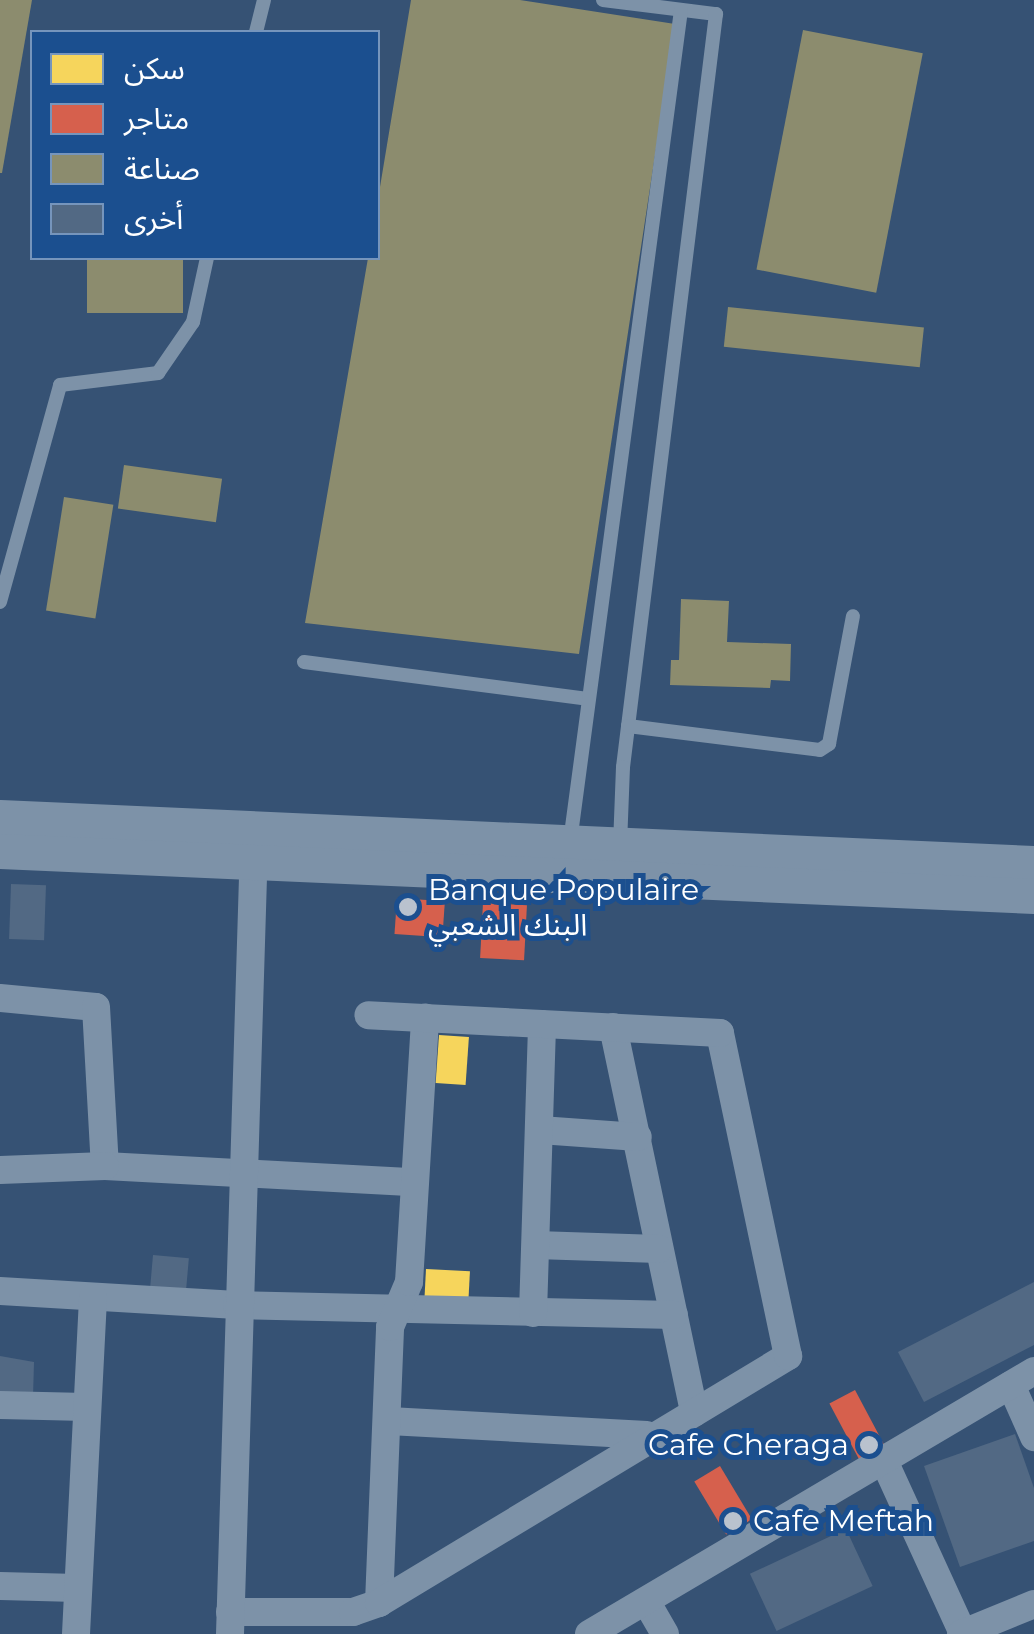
<!DOCTYPE html>
<html>
<head>
<meta charset="utf-8">
<style>
	body { margin:0 }
	#map { position:relative; width:1034px; height:1634px; overflow:hidden; background:#365274; font-family:Montserrat,"Noto Sans Arabic",sans-serif }
	div>[style] { position:absolute }
	.homes>* { inset:0; background:#f6d55c; transform-origin:0 0 }
	.shops>* { inset:0; background:#d6604d; transform-origin:0 0 }
	.industry>* { inset:0; background:#8c8c6e; transform-origin:0 0 }
	.building>* { inset:0; background:#526984; transform-origin:0 0 }
	.service>* { height:14px; margin:-7px; padding:0 7px; transform-origin:7px; border-radius:7px; background:#7d92a8 }
	.minor>* { height:28px; margin:-14px; padding:0 14px; transform-origin:14px; border-radius:14px; background:#7d92a8 }
	.tertiary>* { height:35px; margin:-17.5px; padding:0 17.5px; transform-origin:17.5px; border-radius:17.5px; background:#7d92a8 }
	.dots>* { width:28px; height:28px; translate:-50% -50%; box-sizing:border-box; border:5px solid #1b4f8f; border-radius:50% }
	span { translate:-50% -50%; white-space:nowrap; text-align:center; line-height:1.15; -webkit-text-stroke:10px #1b4f8f; paint-order:stroke }
	.poi-label { font-size:30px; color:#fff }
	.left { translate:0 -50%; text-align:left }
	.right { translate:-100% -50%; text-align:right }
	.legend { position:absolute; left:30px; top:30px; width:350px; height:230px; box-sizing:border-box; background:#1b4f8f; border:2px solid #7695bc; margin:0; padding:12px 18px; list-style:none; font-size:30px; color:#fff }
	.legend li { display:flex; align-items:center; gap:20px; height:50px }
	.legend b { width:50px; border:2px solid #7695bc }
</style>
</head>
<body>
<div id="map">
	<div class="homes">
		<i style="left:439px;top:1035px;width:30px;height:48px;rotate:4deg"></i>
		<i style="left:426px;top:1269px;width:44px;height:29px;rotate:3deg"></i>
	</div>
	<div class="shops">
		<i style="left:397px;top:898px;width:48px;height:36px;rotate:4deg"></i>
		<i style="left:483px;top:903px;width:44px;height:55px;rotate:3deg"></i>
		<i style="left:855px;top:1390px;width:64px;height:29px;rotate:62deg"></i>
		<i style="left:720px;top:1466px;width:62px;height:30px;rotate:59deg"></i>
	</div>
	<div class="industry">
		<i style="clip-path:polygon(0 0,32px 0,2px 173px,0 173px)"></i>
		<i style="clip-path:polygon(411px 0,520px 0,675px 24px,579px 654px,305px 623px,368px 258px,378px 258px,378px 199px)"></i>
		<i style="left:803px;top:30px;width:122px;height:244px;rotate:11deg"></i>
		<i style="left:87px;top:258px;width:96px;height:55px"></i>
		<i style="left:728px;top:307px;width:197px;height:40px;rotate:6deg"></i>
		<i style="left:124px;top:465px;width:99px;height:44px;rotate:8deg"></i>
		<i style="left:64px;top:497px;width:50px;height:115px;rotate:9deg"></i>
		<i style="clip-path:polygon(681px 599px,729px 601px,727px 642px,791px 644px,790px 681px,771px 680px,770px 688px,670px 685px,671px 660px,679px 660px)"></i>
	</div>
	<div class="building">
		<i style="left:11px;top:884px;width:35px;height:55px;rotate:2deg"></i>
		<i style="left:153px;top:1255px;width:36px;height:32px;rotate:5deg"></i>
		<i style="clip-path:polygon(1034px 1282px,1034px 1345px,924px 1402px,898px 1352px)"></i>
		<i style="clip-path:polygon(0 1356px,34px 1362px,33px 1397px,0 1395px)"></i>
		<i style="clip-path:polygon(1015px 1434px,1034px 1488px,1034px 1541px,960px 1567px,924px 1466px)"></i>
		<i style="left:846px;top:1529px;width:63px;height:106px;rotate:65deg"></i>
	</div>
	<div class="service">
		<i style="left:603px;top:0;width:114px;rotate:7.1deg"></i>
		<i style="left:716px;top:14px;width:759px;rotate:97.04deg"></i>
		<i style="left:623px;top:767px;width:77px;rotate:92.2deg"></i>
		<i style="left:256px;top:32px;width:33px;rotate:-76deg"></i>
		<i style="left:0;top:602px;width:225px;rotate:-74.5deg"></i>
		<i style="left:60px;top:385px;width:99px;rotate:-7deg"></i>
		<i style="left:158px;top:373px;width:62px;rotate:-55.5deg"></i>
		<i style="left:193px;top:322px;width:66px;rotate:-77.7deg"></i>
		<i style="left:304px;top:662px;width:286px;rotate:7.4deg"></i>
		<i style="left:628px;top:726px;width:193px;rotate:7.1deg"></i>
		<i style="left:820px;top:750px;width:11px;rotate:-34deg"></i>
		<i style="left:829px;top:744px;width:130px;rotate:-79.4deg"></i>
		<i style="left:570px;top:842px;width:839px;rotate:-82.4deg"></i>
	</div>
	<div class="minor">
		<i style="left:0;top:998px;width:96px;rotate:5.4deg"></i>
		<i style="left:96px;top:1007px;width:159px;rotate:86.8deg"></i>
		<i style="left:105px;top:1166px;width:309px;rotate:3deg"></i>
		<i style="left:613px;top:1027px;width:394px;rotate:78.1deg"></i>
		<i style="left:540px;top:1130px;width:98px;rotate:4.1deg"></i>
		<i style="left:0;top:1170px;width:105px;rotate:-2.2deg"></i>
		<i style="left:536px;top:1245px;width:123px;rotate:1.9deg"></i>
		<i style="left:0;top:1291px;width:237px;rotate:3.4deg"></i>
		<i style="left:237px;top:1305px;width:437px;rotate:1.3deg"></i>
		<i style="left:533px;top:1313px;width:289px;rotate:-88.2deg"></i>
		<i style="left:1011px;top:1385px;width:57px;rotate:66.1deg"></i>
		<i style="left:0;top:1405px;width:86px;rotate:1.3deg"></i>
		<i style="left:389px;top:1421px;width:258px;rotate:3.1deg"></i>
		<i style="left:885px;top:1463px;width:187px;rotate:65.4deg"></i>
		<i style="left:0;top:1586px;width:77px;rotate:1.5deg"></i>
		<i style="left:646px;top:1601px;width:38px;rotate:60deg"></i>
		<i style="left:379px;top:1603px;width:276px;rotate:-87.7deg"></i>
		<i style="left:390px;top:1327px;width:49px;rotate:-67.1deg"></i>
		<i style="left:409px;top:1282px;width:265px;rotate:-86.5deg"></i>
		<i style="left:230px;top:1612px;width:123px"></i>
		<i style="left:353px;top:1612px;width:28px;rotate:-19deg"></i>
		<i style="left:379px;top:1603px;width:478px;rotate:-31.1deg"></i>
		<i style="left:788px;top:1356px;width:330px;rotate:-101.9deg"></i>
		<i style="left:720px;top:1033px;width:352px;rotate:-177.1deg"></i>
		<i style="left:76px;top:1634px;width:337px;rotate:-87.1deg"></i>
		<i style="left:230px;top:1634px;width:788px;rotate:-88.26deg"></i>
		<i style="left:589px;top:1634px;width:517px;rotate:-30.58deg"></i>
		<i style="left:961px;top:1634px;width:79px;rotate:-22.3deg"></i>
	</div>
	<div class="tertiary">
		<i style="left:0;top:817px;width:1035px;rotate:2.55deg"></i>
		<i style="left:0;top:851px;width:1035px;rotate:2.49deg"></i>
	</div>
	<div class="dots">
		<i style="left:408px;top:907px;background:#b9c2ce"></i>
		<i style="left:869px;top:1445px;background:#b9c2ce"></i>
		<i style="left:733px;top:1521px;background:#b9c2ce"></i>
	</div>
	<div class="poi-label">
		<span class="left" style="left:428px;top:907px">Banque Populaire<br>البنك الشعبي</span>
		<span class="right" style="left:849px;top:1445px">Cafe Cheraga</span>
		<span class="left" style="left:753px;top:1521px">Cafe Meftah</span>
	</div>
	<ul class="legend">
	<li><b style="height:28px;background:#f6d55c"></b>سكن</li>
	<li><b style="height:28px;background:#d6604d"></b>متاجر</li>
	<li><b style="height:28px;background:#8c8c6e"></b>صناعة</li>
	<li><b style="height:28px;background:#526984"></b>أخرى</li>
	</ul>
</div>
</body>
</html>
